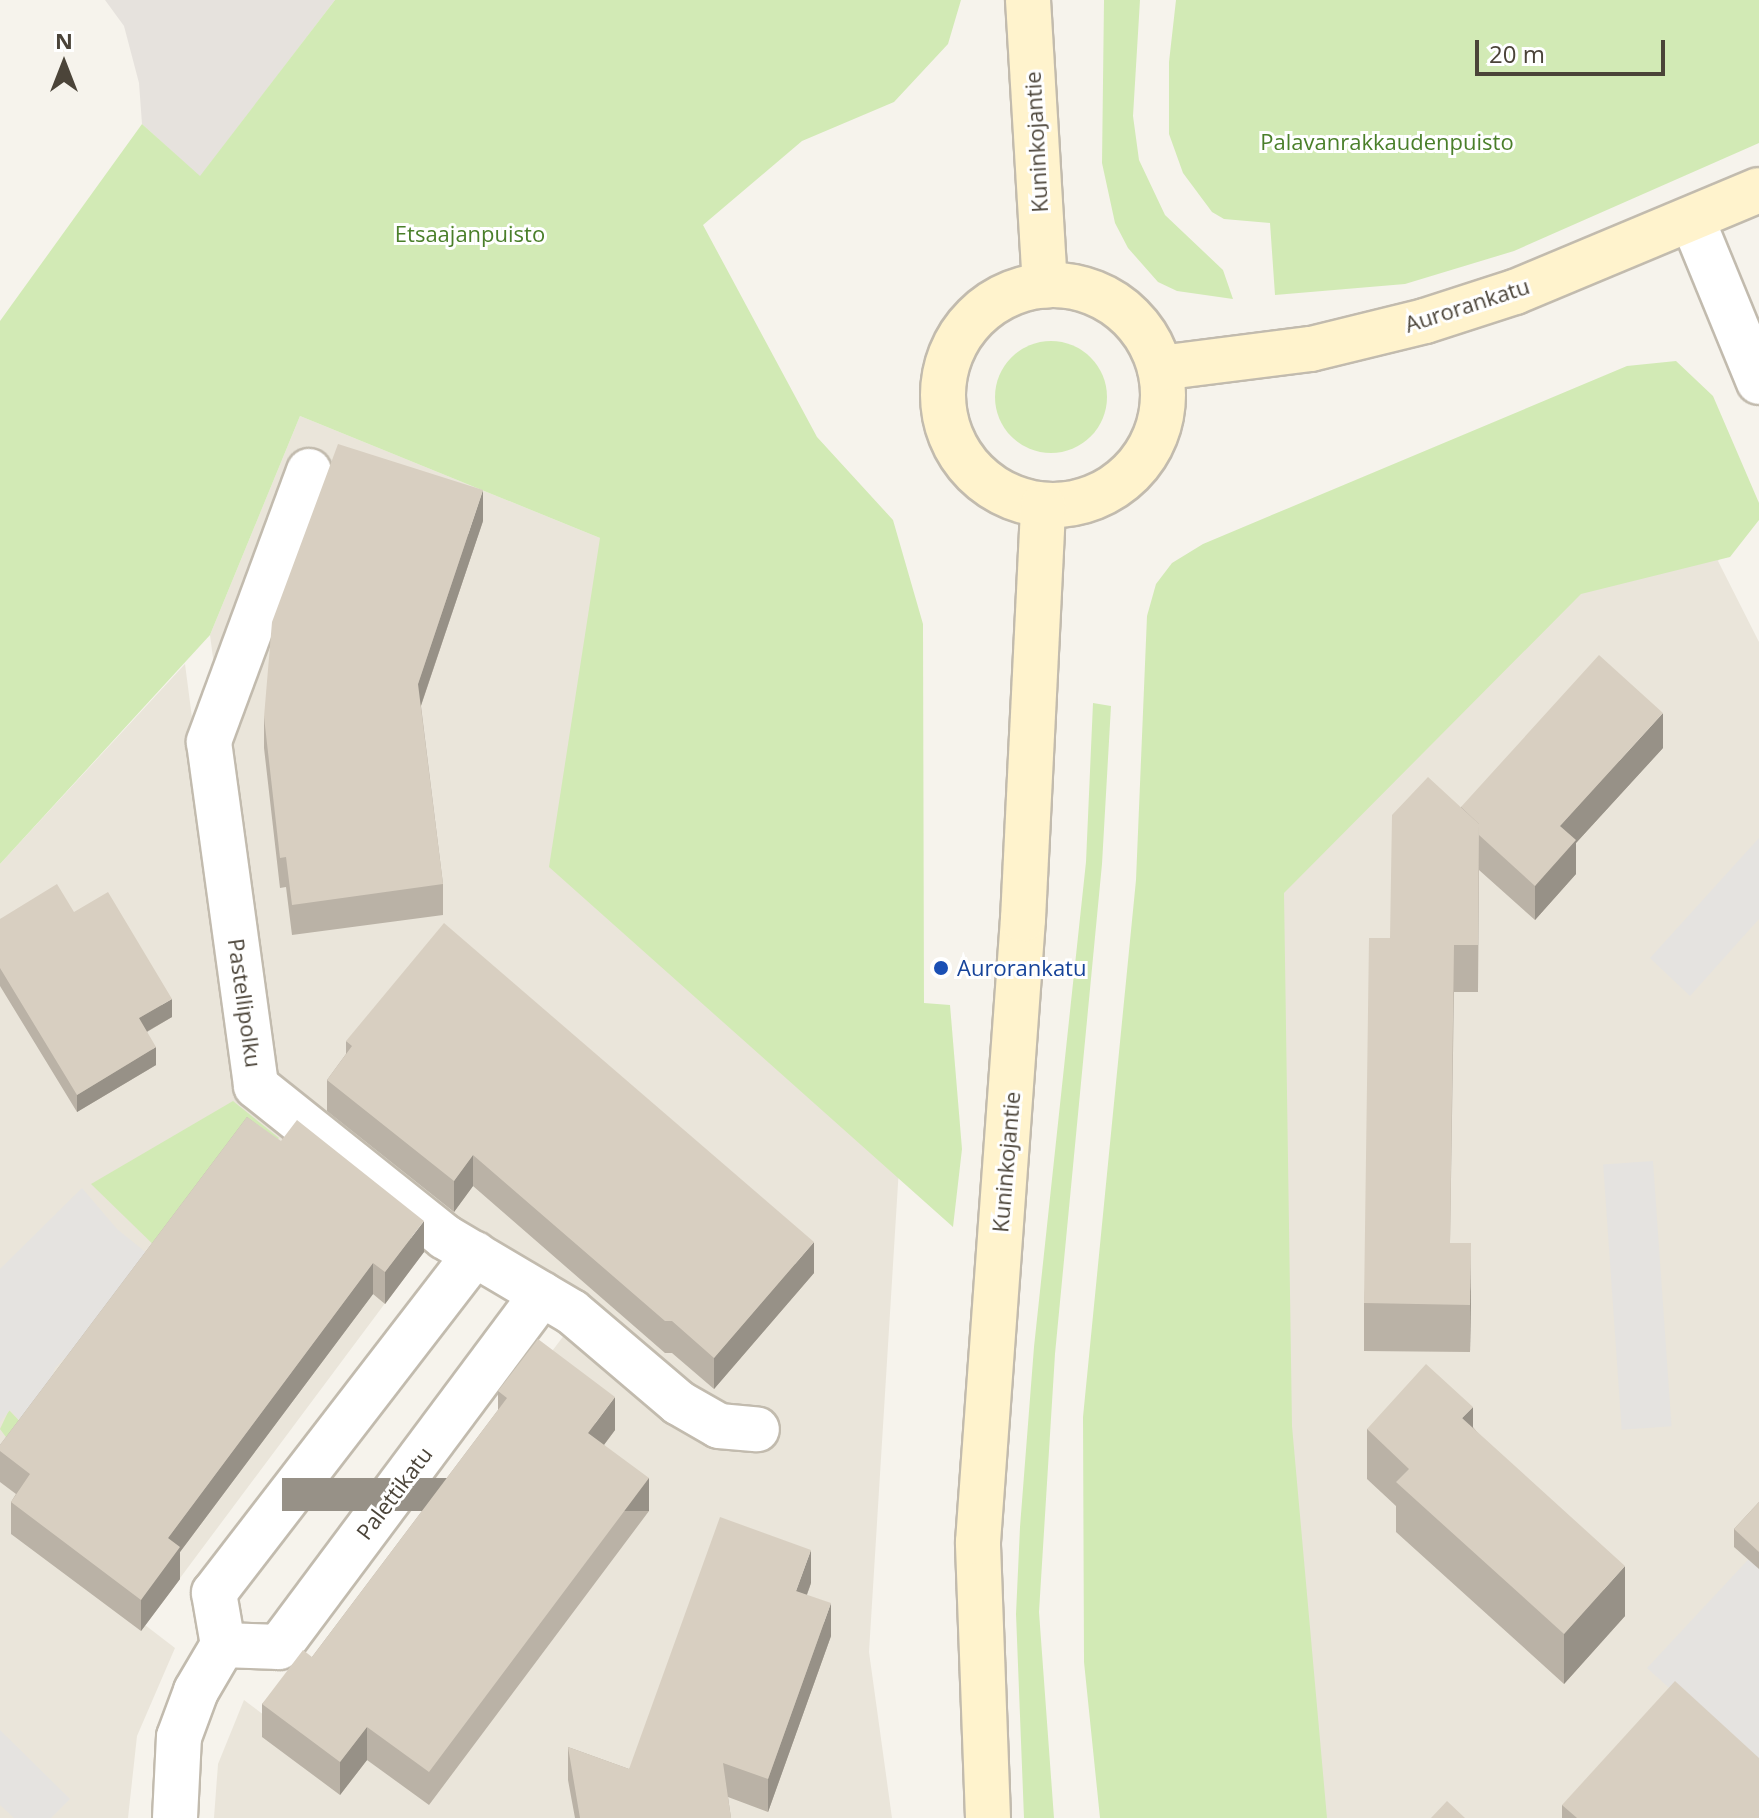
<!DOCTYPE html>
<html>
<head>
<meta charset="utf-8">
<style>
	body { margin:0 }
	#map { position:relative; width:1759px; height:1818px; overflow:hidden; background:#f6f3ec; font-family:"Open Sans",sans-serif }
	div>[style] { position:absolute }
	.residential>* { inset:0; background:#eae5da }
	.industrial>* { inset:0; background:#e6e2dd }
	.green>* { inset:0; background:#d2eab5 }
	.round { border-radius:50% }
	.parking>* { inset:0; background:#e5e3e0; transform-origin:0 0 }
	.roads { filter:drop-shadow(2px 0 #c2bbae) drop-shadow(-2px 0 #c2bbae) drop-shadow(0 2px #c2bbae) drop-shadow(0 -2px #c2bbae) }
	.street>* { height:44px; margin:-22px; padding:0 22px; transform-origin:22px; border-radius:22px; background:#fff }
	.secondary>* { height:44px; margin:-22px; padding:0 22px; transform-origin:22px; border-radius:22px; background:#fff3cd }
	.secondary>.ring { margin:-22px; padding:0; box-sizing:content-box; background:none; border:44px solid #fff3cd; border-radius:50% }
	.wall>* { inset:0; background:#bab2a6 }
	.shaded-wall>* { inset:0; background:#979187; transform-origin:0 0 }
	.building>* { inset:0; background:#d8cfc1 }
	.dots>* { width:22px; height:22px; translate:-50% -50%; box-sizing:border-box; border:4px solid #fff; border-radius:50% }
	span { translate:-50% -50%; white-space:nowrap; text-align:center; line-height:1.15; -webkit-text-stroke:6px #fff; paint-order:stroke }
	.street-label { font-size:22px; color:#4b4439 }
	.park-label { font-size:22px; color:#4a7f2a }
	.transit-label { font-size:22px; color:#164399 }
	.left { translate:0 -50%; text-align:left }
	.north { position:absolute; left:24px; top:24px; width:80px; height:80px; -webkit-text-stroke:6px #fff; paint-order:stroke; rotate:0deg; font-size:22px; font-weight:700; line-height:32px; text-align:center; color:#4b4439 }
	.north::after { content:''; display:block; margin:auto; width:28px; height:36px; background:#4b4439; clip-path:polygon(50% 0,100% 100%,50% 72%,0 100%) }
	.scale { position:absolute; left:1475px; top:40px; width:190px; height:36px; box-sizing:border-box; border:4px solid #4b4439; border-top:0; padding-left:10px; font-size:24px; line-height:28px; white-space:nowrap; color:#4b4439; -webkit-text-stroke:6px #fff; paint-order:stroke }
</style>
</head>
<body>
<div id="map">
	<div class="residential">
		<i style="clip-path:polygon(300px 416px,600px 538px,905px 1071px,869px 1652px,892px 1818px,214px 1818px,218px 1764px,244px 1700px,273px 1722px,568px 1330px,267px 1071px,210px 635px)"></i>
		<i style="clip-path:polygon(1751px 515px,1718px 561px,1759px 642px,1759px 1818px,1135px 1818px,1189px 723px)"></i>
		<i style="clip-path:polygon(185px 664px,240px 1086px,427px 1247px,145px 1625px,175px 1648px,137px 1736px,128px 1818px,0 1818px,0 864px)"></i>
	</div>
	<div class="industrial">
		<i style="clip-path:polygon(105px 0,335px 0,200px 177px,142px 124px,139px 83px,124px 26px)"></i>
	</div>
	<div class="green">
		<i style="clip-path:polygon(335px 0,961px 0,948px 44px,894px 102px,802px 141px,703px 225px,817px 437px,893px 520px,923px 624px,924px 1003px,950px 1005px,962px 1149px,953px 1227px,549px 867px,600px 538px,300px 416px,210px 635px,0 864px,0 321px,142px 124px,200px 176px)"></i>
		<i style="clip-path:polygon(1104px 0,1140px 0,1133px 116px,1139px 160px,1165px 215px,1223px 270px,1233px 299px,1177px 291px,1158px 282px,1128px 248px,1115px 223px,1102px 163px)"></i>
		<i style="clip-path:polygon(1176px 0,1759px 0,1759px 143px,1514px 251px,1405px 284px,1275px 295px,1270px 223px,1224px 219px,1212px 212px,1183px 173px,1169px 134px,1169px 62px)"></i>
		<i class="round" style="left:995px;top:341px;width:112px;height:112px"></i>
		<i style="clip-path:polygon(1676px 361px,1713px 396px,1759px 503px,1759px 520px,1730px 557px,1581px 594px,1284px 893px,1292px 1426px,1327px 1818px,1100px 1818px,1084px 1662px,1083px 1417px,1136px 880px,1147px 616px,1156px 584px,1172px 563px,1203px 544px,1627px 366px)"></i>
		<i style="clip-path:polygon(1093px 703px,1111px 706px,1102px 864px,1055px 1354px,1039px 1612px,1054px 1818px,1024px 1818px,1016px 1614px,1020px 1527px,1034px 1347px,1086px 862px)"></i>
		<i style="clip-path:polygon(233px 1101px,279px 1138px,165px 1256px,91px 1184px)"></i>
		<i style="clip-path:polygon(9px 1410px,32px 1434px,0 1453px,11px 1444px,0 1429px)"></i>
	</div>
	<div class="parking">
		<i style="clip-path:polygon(1759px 838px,1759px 919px,1690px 996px,1650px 958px)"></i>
		<i style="left:1653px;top:1161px;width:266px;height:50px;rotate:86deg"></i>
		<i style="clip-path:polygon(82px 1188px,117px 1229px,159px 1263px,55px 1368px,32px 1434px,10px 1410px,0 1422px,0 1269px)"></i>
		<i style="clip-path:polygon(1759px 1548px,1759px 1769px,1647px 1668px)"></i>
		<i style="clip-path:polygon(0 1730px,70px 1799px,51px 1818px,14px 1818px,0 1805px)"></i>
	</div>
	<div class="roads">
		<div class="street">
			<i style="left:1692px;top:219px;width:176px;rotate:67.7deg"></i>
			<i style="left:309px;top:471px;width:289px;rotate:110.3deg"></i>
			<i style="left:209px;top:742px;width:347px;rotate:82.2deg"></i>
			<i style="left:256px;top:1086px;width:242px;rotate:38.6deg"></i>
			<i style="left:445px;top:1237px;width:147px;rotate:30.6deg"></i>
			<i style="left:572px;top:1312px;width:140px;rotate:40.4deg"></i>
			<i style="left:679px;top:1403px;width:46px;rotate:29.9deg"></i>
			<i style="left:719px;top:1426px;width:38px;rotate:5deg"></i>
			<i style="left:223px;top:1645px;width:56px;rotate:2deg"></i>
			<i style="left:279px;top:1647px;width:440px;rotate:-53.3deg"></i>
			<i style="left:175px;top:1818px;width:81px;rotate:-87.2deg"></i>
			<i style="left:179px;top:1737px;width:49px;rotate:-69.7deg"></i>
			<i style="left:196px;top:1691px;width:53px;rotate:-59.6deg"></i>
			<i style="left:223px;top:1645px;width:53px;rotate:-99.8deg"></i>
			<i style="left:214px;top:1593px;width:428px;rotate:-52.4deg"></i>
		</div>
		<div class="secondary">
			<i style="left:1028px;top:0;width:286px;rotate:86.6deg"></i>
			<i class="ring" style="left:943px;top:285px;width:176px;height:176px"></i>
			<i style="left:1160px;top:368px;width:152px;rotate:-7.2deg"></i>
			<i style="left:1311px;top:349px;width:117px;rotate:-13.8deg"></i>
			<i style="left:1425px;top:321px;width:95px;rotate:-17.9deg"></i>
			<i style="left:1515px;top:292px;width:264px;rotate:-22.7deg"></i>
			<i style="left:988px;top:1818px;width:276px;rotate:-92.1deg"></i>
			<i style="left:978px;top:1542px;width:625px;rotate:-85.87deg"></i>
			<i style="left:1023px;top:919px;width:414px;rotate:-87.2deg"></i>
		</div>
	</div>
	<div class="wall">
		<i style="clip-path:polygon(483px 521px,421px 706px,443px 884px,443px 915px,292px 935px,286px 887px,280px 888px,264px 748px,264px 717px)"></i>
		<i style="clip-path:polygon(1663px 748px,1576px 843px,1576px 874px,1535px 920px,1479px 870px,1478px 992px,1454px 992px,1450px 1243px,1471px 1291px,1470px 1352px,1364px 1351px,1364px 1303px,1390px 938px,1461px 807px)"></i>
		<i style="clip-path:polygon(74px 912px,172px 1017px,147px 1032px,156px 1065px,77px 1112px,0 986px,0 919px)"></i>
		<i style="clip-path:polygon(346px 1041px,814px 1273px,714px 1389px,672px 1353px,665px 1353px,473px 1186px,454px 1212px,327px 1111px,327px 1080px,346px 1054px)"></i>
		<i style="clip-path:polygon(247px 1117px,424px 1252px,385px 1304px,373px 1294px,180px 1552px,180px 1579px,141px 1631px,11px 1534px,11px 1502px,16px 1494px,0 1482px,0 1445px)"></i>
		<i style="clip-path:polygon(498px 1391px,615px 1430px,604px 1445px,649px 1511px,429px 1805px,367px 1760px,340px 1795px,262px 1737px,262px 1704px,312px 1657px,498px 1410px)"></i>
		<i style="clip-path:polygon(1473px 1427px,1625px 1616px,1564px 1684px,1396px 1532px,1396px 1506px,1367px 1479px,1367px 1429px)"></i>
		<i style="clip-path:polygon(1759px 1502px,1759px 1569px,1734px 1547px,1734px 1529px)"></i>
		<i style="clip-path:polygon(811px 1583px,807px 1595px,831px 1636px,768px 1812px,728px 1797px,731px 1818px,575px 1818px,568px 1780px,568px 1747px,629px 1769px)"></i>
		<i style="clip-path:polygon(1562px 1805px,1759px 1818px,1562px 1818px)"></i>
	</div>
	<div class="shaded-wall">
		<i style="clip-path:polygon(483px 490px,483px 521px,418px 714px,418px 684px)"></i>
		<i style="clip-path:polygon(1663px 713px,1663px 748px,1576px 843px,1576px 874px,1535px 920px,1535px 886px,1560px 826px)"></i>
		<i style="clip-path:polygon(172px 999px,172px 1017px,139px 1036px,139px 1018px)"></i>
		<i style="clip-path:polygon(156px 1047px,156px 1065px,77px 1112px,77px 1095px)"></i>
		<i style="clip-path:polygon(473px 1155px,473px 1186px,454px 1212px,454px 1181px)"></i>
		<i style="clip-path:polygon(424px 1221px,424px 1252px,385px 1304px,385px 1272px)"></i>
		<i style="clip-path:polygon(814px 1242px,814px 1273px,714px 1389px,714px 1358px)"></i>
		<i style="clip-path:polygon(1471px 1243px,1471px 1291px,1470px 1352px,1470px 1305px)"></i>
		<i style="clip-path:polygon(373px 1263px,373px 1294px,180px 1552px,180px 1579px,141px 1631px,141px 1600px,168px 1538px)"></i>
		<i style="clip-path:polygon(615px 1397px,615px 1430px,588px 1466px,588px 1433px)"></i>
		<i style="clip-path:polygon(1473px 1407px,1473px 1457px,1462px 1418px)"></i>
		<i style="left:649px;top:1478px;width:33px;height:367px;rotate:90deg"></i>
		<i style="clip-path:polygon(811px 1550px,811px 1583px,796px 1624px,796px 1591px)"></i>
		<i style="clip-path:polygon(1625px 1566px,1625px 1616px,1564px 1684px,1564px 1634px)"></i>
		<i style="clip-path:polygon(831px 1603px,831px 1636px,768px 1812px,768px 1779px)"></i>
		<i style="clip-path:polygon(367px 1727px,367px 1760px,340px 1795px,340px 1762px)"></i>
	</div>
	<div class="building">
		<i style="clip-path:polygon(338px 444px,483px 490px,418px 684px,443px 884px,292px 905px,286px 857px,280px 858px,264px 717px,272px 622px)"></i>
		<i style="clip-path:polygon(1599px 655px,1663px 713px,1560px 826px,1576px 840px,1535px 886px,1479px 835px,1479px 824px,1461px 807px)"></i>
		<i style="clip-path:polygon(1428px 777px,1479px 824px,1478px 945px,1454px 945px,1450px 1243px,1471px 1243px,1470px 1305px,1364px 1303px,1369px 938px,1390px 938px,1392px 815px)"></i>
		<i style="clip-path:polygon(57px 884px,74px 912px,108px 892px,172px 999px,139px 1018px,156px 1047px,77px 1095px,0 968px,0 919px)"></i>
		<i style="clip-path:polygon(444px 923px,814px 1242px,714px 1358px,672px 1321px,665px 1321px,473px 1155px,454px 1181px,327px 1080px,352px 1046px,346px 1041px)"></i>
		<i style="clip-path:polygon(247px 1117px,281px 1141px,297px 1120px,424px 1221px,385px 1272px,373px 1263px,168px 1538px,180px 1547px,141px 1600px,11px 1502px,30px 1474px,0 1451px,0 1445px)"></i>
		<i style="clip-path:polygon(538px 1339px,615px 1397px,588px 1433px,649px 1478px,429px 1772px,367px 1727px,340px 1762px,262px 1704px,303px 1650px,312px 1657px,507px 1398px,498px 1391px)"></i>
		<i style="clip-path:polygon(1426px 1364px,1473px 1407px,1462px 1418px,1625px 1566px,1564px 1634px,1396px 1482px,1409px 1469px,1367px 1429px)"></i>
		<i style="clip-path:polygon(1759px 1502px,1759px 1552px,1734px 1529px)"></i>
		<i style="clip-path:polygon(720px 1517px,811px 1550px,796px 1591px,831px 1603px,768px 1779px,723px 1763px,731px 1818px,580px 1818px,568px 1747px,629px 1769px)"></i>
		<i style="clip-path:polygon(1675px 1681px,1759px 1758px,1759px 1818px,1577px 1818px,1562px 1805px)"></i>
		<i style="clip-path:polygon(1447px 1801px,1465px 1818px,1431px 1818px)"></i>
	</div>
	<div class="dots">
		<i style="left:941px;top:968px;background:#1a4fb4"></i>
	</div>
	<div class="street-label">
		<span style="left:1036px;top:142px;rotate:-93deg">Kuninkojantie</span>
		<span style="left:1467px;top:305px;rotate:-18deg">Aurorankatu</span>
		<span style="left:245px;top:1003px;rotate:82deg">Pastellipolku</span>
		<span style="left:1006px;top:1162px;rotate:-85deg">Kuninkojantie</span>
		<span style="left:394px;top:1493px;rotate:-53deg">Palettikatu</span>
	</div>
	<div class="park-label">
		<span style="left:1387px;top:142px">Palavanrakkaudenpuisto</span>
		<span style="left:470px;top:234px">Etsaajanpuisto</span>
	</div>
	<div class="transit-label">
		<span class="left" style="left:957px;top:968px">Aurorankatu</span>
	</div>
	<div class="north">N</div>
	<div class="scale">20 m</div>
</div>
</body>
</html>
